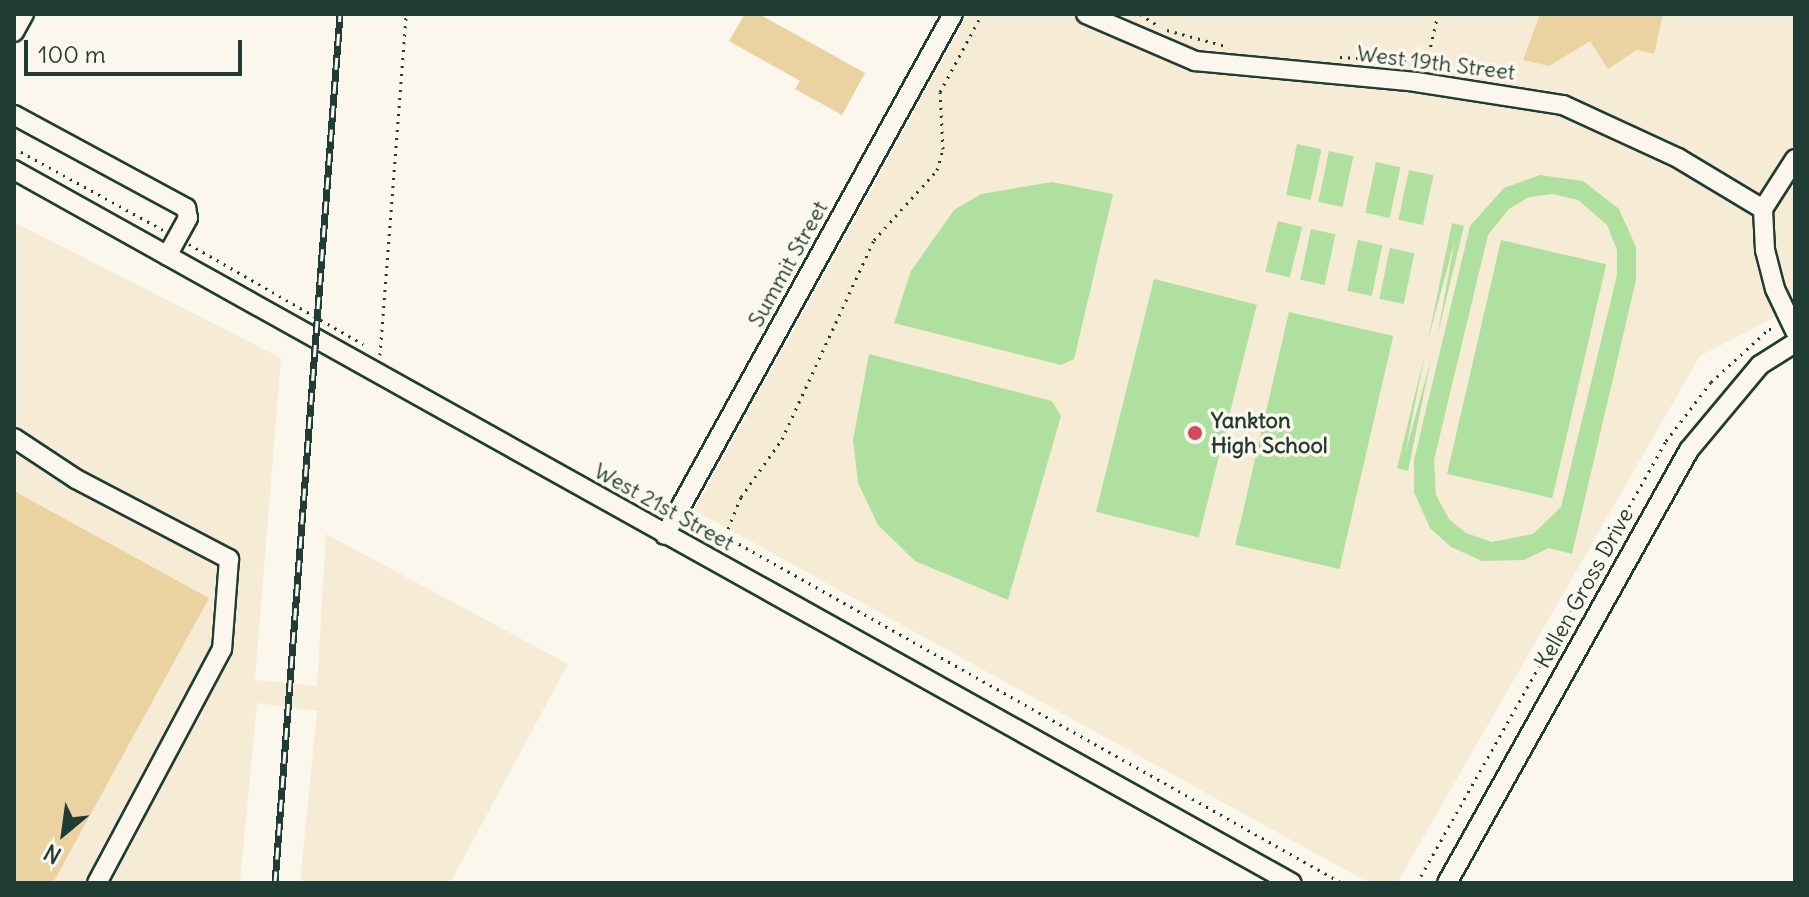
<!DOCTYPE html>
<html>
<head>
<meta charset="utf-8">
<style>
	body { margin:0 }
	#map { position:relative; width:1809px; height:897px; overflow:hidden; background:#fbf7ec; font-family:Delius,sans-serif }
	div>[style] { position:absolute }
	.built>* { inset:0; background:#f6ecd6 }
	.green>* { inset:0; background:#b0e0a0; transform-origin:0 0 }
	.building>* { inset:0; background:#ebd2a1 }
	.path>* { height:3px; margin-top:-1.5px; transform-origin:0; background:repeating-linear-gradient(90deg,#1f3d34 0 2px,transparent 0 8px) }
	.roads { filter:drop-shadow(2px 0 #1f3d34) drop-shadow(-2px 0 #1f3d34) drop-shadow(0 2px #1f3d34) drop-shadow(0 -2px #1f3d34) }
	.minor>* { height:18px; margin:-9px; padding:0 9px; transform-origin:9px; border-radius:9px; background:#fbf7ec }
	.rail>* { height:7px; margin-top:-3.5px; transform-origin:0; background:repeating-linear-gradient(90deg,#fbf7ec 0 12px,#1f3d34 0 24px); box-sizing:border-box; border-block:2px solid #1f3d34 }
	.dots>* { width:22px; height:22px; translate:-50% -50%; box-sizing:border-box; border:4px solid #fbf7ec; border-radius:50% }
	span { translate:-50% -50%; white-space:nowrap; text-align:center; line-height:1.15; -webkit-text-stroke:7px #fbf7ec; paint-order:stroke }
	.street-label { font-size:22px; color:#1f3d34 }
	.poi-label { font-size:22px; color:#1f3d34; font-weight:700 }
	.left { translate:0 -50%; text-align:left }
	.frame { position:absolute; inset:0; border:16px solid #1f3d34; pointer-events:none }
	.north { position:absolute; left:24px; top:793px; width:80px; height:80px; -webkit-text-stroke:6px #fbf7ec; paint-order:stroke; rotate:209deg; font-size:22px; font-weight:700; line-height:32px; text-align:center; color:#1f3d34 }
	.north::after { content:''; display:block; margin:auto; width:28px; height:36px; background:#1f3d34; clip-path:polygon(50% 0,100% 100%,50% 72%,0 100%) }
	.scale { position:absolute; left:24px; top:40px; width:218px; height:36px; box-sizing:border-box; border:4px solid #1f3d34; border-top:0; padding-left:10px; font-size:24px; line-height:28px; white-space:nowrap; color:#1f3d34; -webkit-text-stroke:6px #fbf7ec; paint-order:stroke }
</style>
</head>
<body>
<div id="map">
	<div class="built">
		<i style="clip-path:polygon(968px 14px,1795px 14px,1795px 307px,1700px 356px,1397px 883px,1369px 883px,694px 510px)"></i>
		<i style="clip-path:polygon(14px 222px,281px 358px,255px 680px,317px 686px,326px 534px,568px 664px,450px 883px,300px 883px,317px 711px,257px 703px,240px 883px,14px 883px)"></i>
	</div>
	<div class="green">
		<i style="left:1297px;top:144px;width:25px;height:52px;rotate:12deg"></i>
		<i style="left:1329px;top:151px;width:25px;height:52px;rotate:12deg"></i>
		<i style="left:1376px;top:162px;width:25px;height:52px;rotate:12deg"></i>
		<i style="left:1409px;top:170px;width:25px;height:51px;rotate:12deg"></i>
		<i style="clip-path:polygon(evenodd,1540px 175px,1583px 181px,1619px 209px,1636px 247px,1636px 280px,1572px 554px,1549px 548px,1524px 560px,1482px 561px,1451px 547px,1430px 528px,1414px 492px,1414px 460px,1470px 226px,1504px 188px,1540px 175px,1553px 194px,1578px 200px,1607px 225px,1617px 250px,1617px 275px,1561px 507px,1533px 534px,1492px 542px,1466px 533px,1449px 519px,1436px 495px,1434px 460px,1488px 235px,1509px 209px,1529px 197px,1553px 194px)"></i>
		<i style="clip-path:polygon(1052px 182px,1113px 194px,1074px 359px,1061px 365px,894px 323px,911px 271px,954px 210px,981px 194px)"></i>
		<i style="left:1278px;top:221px;width:25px;height:52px;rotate:14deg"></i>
		<i style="clip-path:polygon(1452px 223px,1464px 226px,1437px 337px,1455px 240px,1428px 340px)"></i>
		<i style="left:1311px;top:229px;width:25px;height:52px;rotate:12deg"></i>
		<i style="left:1358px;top:240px;width:25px;height:52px;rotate:12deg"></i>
		<i style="left:1501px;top:240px;width:108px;height:240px;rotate:13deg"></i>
		<i style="left:1390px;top:248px;width:25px;height:52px;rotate:12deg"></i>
		<i style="left:1154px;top:279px;width:106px;height:240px;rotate:14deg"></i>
		<i style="left:1289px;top:312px;width:107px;height:239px;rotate:13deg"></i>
		<i style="clip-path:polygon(1425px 353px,1405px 454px,1431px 359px,1408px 471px,1397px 468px)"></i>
		<i style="clip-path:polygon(869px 354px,1052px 401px,1061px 416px,1008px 600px,915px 561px,878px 525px,858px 483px,853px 440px)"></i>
	</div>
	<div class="building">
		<i style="clip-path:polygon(745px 14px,759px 14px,865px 73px,842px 115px,795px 89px,800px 81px,729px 41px)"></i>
		<i style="clip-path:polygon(1540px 14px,1663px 14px,1654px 54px,1637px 50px,1608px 69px,1590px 41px,1549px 66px,1523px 60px)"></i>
		<i style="clip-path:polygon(14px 491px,209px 598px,53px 883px,14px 883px)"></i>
	</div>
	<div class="path">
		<i style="left:1140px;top:14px;width:24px;rotate:33deg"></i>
		<i style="left:1167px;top:30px;width:64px;rotate:15.3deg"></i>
		<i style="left:1340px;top:57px;width:87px;rotate:3.3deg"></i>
		<i style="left:1427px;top:62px;width:49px;rotate:-77.1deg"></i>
		<i style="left:14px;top:148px;width:172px;rotate:28.8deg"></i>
		<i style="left:189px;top:244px;width:201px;rotate:29.9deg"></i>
		<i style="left:380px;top:355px;width:342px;rotate:-85.6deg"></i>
		<i style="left:687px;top:525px;width:40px;rotate:16deg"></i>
		<i style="left:725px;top:536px;width:708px;rotate:29.35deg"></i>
		<i style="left:725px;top:536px;width:42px;rotate:-67.7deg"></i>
		<i style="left:741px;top:497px;width:71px;rotate:-54.7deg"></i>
		<i style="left:782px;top:439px;width:219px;rotate:-65.2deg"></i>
		<i style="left:874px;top:240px;width:94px;rotate:-48deg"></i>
		<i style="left:937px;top:170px;width:22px;rotate:-74deg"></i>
		<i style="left:943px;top:149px;width:57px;rotate:-93deg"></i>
		<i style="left:940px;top:92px;width:89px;rotate:-61.7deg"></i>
		<i style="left:1417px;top:883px;width:507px;rotate:-60.61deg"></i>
		<i style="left:1666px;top:441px;width:74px;rotate:-52.7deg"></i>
		<i style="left:1711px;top:382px;width:79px;rotate:-42.4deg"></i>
		<i style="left:1769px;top:329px;width:6px"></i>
	</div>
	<div class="roads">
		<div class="minor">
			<i style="left:1086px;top:14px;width:119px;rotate:23.3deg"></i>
			<i style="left:1195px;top:61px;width:222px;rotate:5.4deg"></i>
			<i style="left:1416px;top:82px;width:149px;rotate:8.9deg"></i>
			<i style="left:1563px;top:105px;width:127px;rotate:24.7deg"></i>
			<i style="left:1678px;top:158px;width:99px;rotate:31deg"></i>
			<i style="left:14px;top:32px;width:21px;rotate:-61deg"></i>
			<i style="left:14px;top:115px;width:196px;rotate:28.4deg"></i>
			<i style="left:186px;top:208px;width:10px;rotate:79deg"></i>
			<i style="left:188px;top:218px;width:43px;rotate:118.9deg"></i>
			<i style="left:1795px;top:159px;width:59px;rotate:122.6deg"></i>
			<i style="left:1763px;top:209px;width:41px;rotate:87.2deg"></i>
			<i style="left:1765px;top:250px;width:40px;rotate:75.6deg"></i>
			<i style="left:1775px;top:289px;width:47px;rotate:64.5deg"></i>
			<i style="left:14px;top:170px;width:1463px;rotate:29.16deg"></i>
			<i style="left:14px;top:438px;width:74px;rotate:33.5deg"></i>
			<i style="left:76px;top:479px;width:173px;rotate:27.6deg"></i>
			<i style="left:229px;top:559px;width:90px;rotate:94.4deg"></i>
			<i style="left:222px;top:649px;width:265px;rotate:118.1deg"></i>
			<i style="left:665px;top:535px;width:595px;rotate:-61.07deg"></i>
			<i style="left:1447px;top:883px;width:496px;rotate:-60.8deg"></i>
			<i style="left:1689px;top:450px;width:111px;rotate:-50.1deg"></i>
			<i style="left:1760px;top:365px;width:41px;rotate:-32.2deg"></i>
		</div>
	</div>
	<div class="rail">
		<i style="left:275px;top:883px;width:871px;rotate:-85.72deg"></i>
	</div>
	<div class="dots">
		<i style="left:1195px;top:433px;background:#d1495b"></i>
	</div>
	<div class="street-label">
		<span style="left:1436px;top:63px;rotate:7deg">West 19th Street</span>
		<span style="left:788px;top:264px;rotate:-61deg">Summit Street</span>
		<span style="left:664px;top:507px;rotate:29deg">West 21st Street</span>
		<span style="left:1584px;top:588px;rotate:-61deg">Kellen Gross Drive</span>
	</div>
	<div class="poi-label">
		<span class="left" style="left:1211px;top:433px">Yankton<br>High School</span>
	</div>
	<div class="frame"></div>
	<div class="north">N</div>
	<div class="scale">100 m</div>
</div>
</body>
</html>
